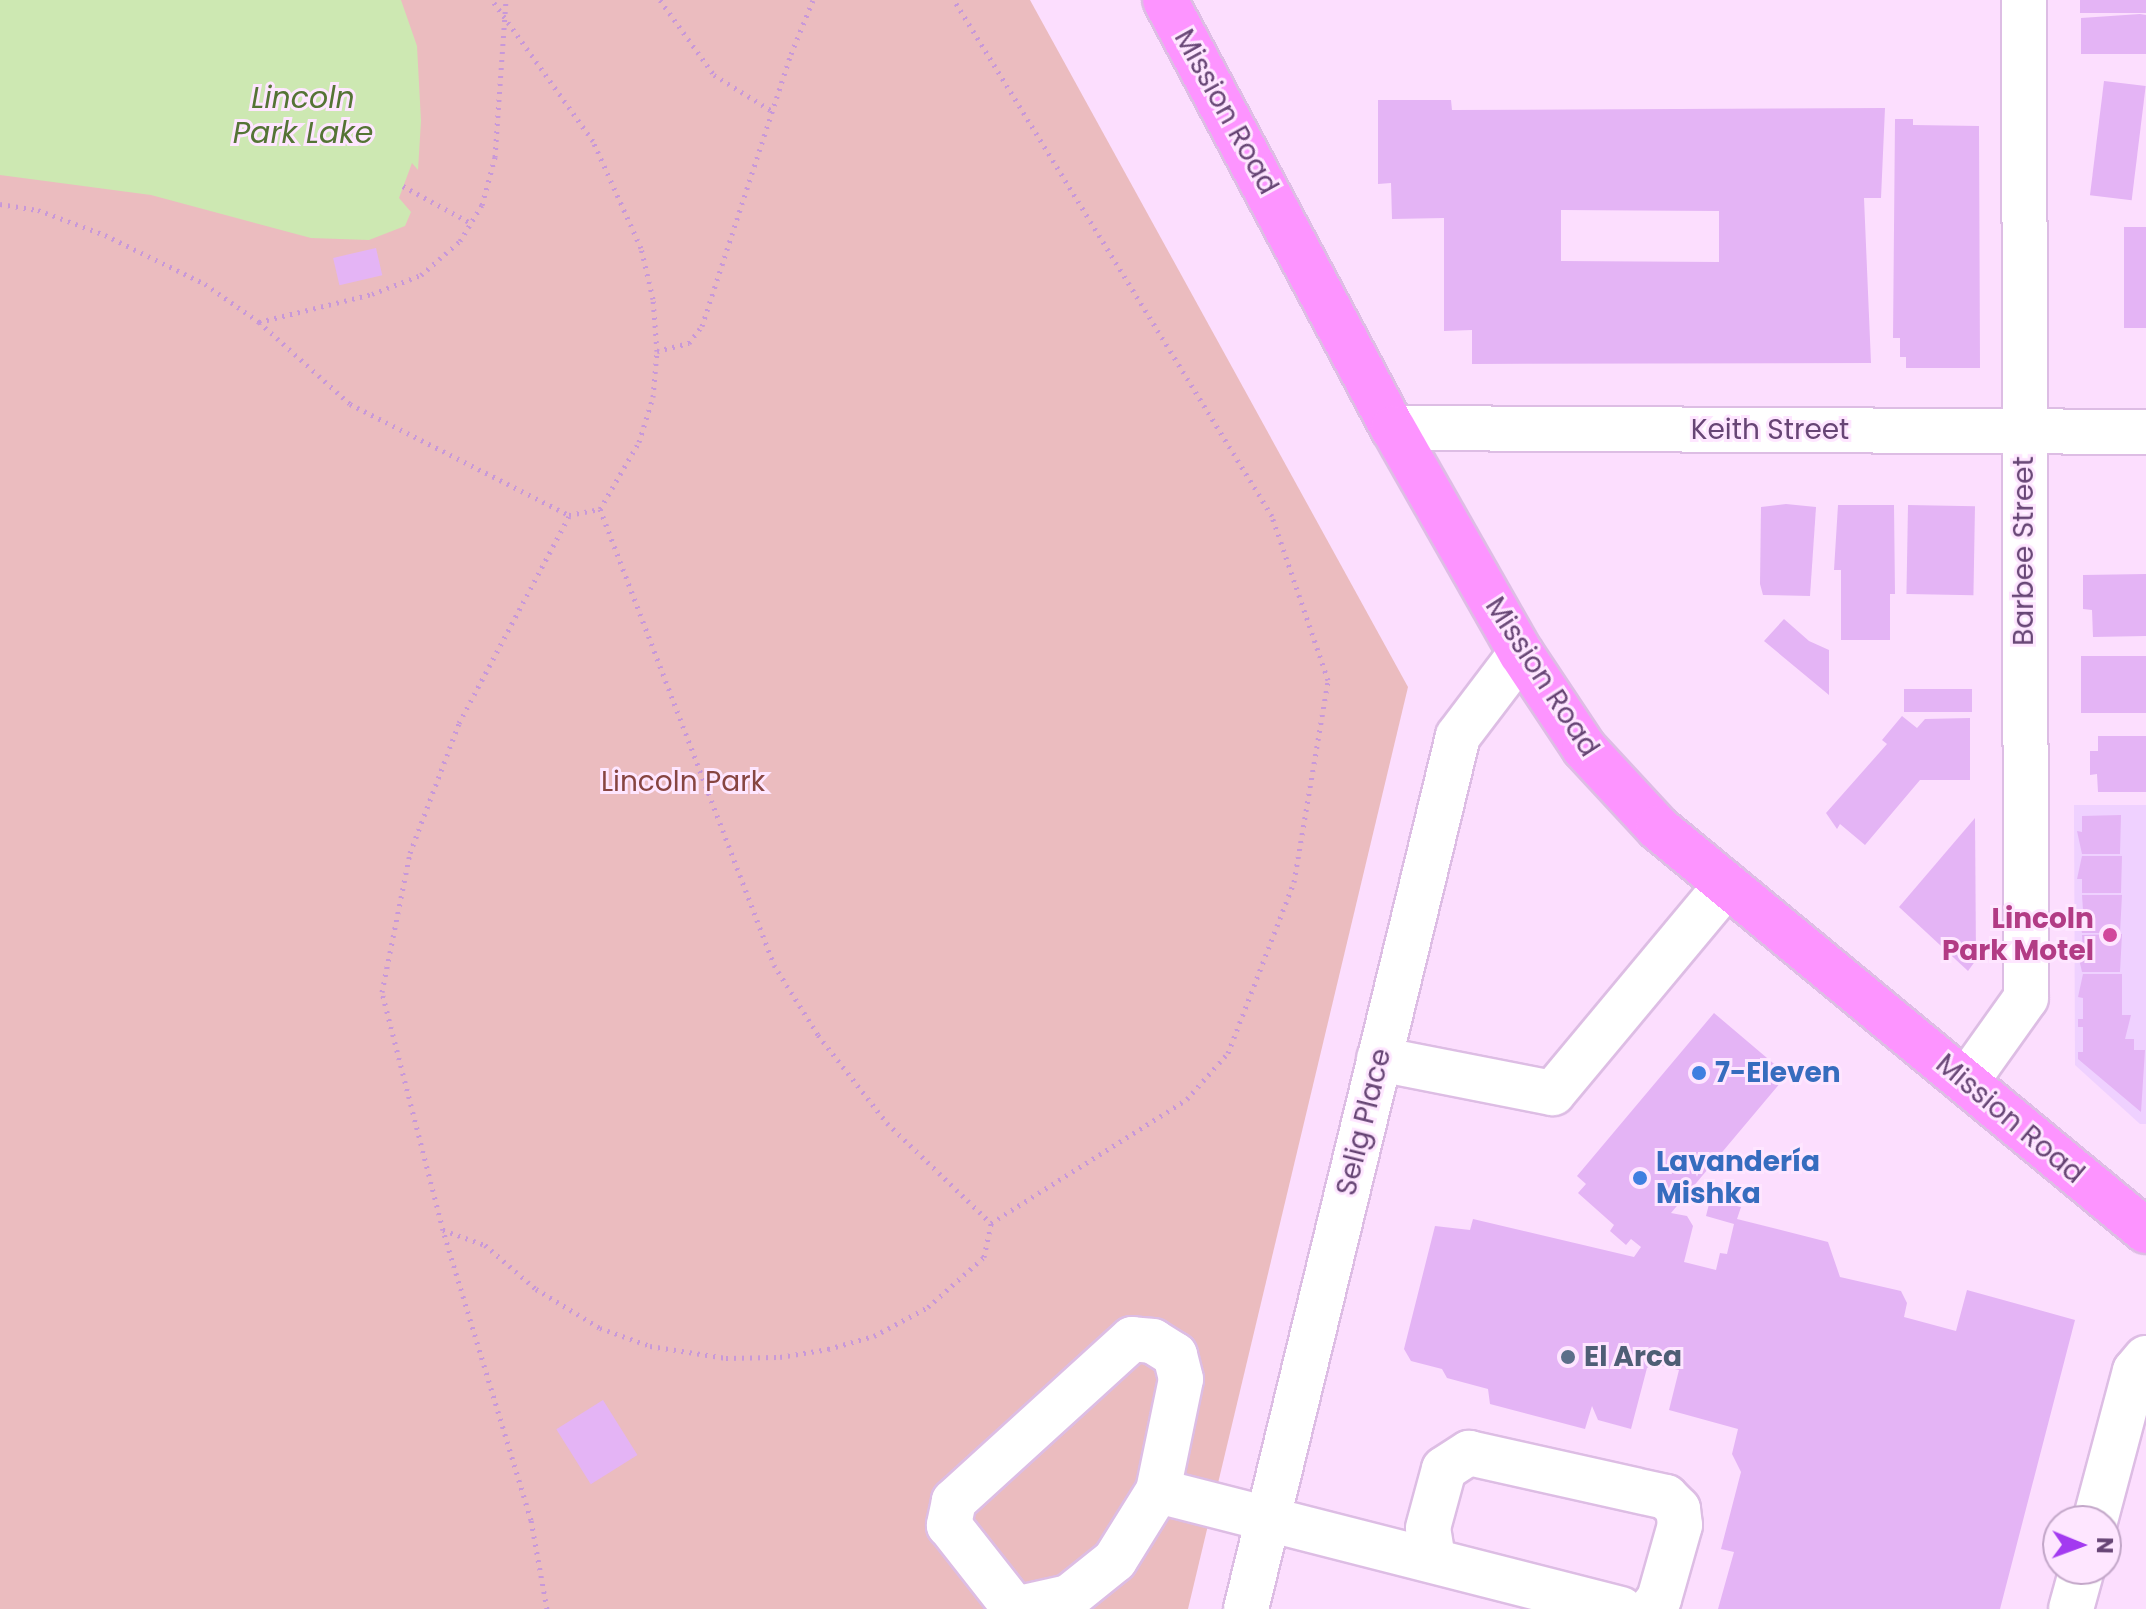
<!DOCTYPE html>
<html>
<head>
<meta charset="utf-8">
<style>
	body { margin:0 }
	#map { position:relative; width:2146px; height:1609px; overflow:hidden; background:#fcdefe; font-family:Poppins,sans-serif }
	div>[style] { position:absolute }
	.commercial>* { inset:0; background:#efd1ff }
	.green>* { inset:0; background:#ebbcbf }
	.water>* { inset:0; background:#cde8b2 }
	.building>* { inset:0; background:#e4b4f5; transform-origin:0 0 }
	.path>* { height:5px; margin-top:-2.5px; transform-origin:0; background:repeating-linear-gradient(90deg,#c898d9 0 2px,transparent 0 8px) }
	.roads { filter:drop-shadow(2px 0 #ddbde4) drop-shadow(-2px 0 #ddbde4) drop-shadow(0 2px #ddbde4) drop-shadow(0 -2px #ddbde4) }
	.minor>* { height:44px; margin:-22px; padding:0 22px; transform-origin:22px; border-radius:22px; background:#fff }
	.major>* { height:44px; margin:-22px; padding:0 22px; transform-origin:22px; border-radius:22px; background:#fd94ff }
	.dots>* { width:22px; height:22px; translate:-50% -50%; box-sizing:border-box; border:4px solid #fee6ff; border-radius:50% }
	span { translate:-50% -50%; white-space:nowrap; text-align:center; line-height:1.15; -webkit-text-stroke:6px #fee6ff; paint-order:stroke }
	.street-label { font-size:28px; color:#674575 }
	.park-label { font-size:28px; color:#874541 }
	.hotel-label { font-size:28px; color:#b23c85; font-weight:700 }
	.right { translate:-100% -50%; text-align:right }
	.shop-label { font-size:28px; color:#366cbe; font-weight:700 }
	.left { translate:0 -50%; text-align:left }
	.service-label { font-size:28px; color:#4e5e75; font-weight:700 }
	.water-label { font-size:30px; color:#547435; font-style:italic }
	.north { position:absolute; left:2042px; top:1505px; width:80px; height:80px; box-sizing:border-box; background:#fee6ff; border:2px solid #c2a6c8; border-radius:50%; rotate:91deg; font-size:22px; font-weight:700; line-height:32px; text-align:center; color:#674575 }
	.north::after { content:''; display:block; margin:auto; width:28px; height:36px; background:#a33af0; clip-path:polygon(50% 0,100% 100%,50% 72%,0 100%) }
</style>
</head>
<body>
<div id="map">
	<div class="commercial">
		<i style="clip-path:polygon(2074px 805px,2146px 805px,2146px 1124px,2140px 1124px,2075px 1065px)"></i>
	</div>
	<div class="green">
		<i style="clip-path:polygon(0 0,1030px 0,1408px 687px,1188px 1609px,0 1609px)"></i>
	</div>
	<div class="water">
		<i style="clip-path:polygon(0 0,401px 0,417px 46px,421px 121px,418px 170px,412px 163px,399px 198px,411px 212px,405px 226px,369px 240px,311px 238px,151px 195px,0 175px)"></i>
	</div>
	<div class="building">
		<i style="left:2080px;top:0;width:66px;height:13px"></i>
		<i style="clip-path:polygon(2140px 14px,2146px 15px,2146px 54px,2081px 54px,2081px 18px)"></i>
		<i style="left:2104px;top:81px;width:42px;height:115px;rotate:7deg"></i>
		<i style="clip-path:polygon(evenodd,1378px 100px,1451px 100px,1452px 110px,1885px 108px,1881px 198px,1864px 198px,1871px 363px,1472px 364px,1472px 330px,1444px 331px,1444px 218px,1392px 219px,1391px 183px,1378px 184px,1378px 100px,1561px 210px,1719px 211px,1719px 262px,1561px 261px,1561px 210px)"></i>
		<i style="clip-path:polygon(1895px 119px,1913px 119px,1913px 125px,1979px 126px,1980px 368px,1906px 368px,1906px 357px,1900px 357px,1900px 338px,1893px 338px)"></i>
		<i style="left:2146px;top:227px;width:101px;height:22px;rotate:90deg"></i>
		<i style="left:376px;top:248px;width:28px;height:44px;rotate:77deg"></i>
		<i style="clip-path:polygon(1786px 504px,1816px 507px,1810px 596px,1763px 595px,1760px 584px,1761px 507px)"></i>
		<i style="clip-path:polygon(1838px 505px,1894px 505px,1895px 594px,1890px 594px,1890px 640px,1841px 640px,1841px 570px,1834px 570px)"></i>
		<i style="left:1908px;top:505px;width:67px;height:89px;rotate:1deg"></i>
		<i style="clip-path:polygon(2146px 574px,2146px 636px,2093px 637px,2092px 610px,2083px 609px,2083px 575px)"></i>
		<i style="clip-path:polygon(1784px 619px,1809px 641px,1829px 650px,1829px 695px,1764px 641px)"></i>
		<i style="left:2081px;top:656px;width:65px;height:57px"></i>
		<i style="left:1904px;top:689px;width:68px;height:23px"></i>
		<i style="clip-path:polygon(1902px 716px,1917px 728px,1925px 719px,1970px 718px,1970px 780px,1920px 780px,1865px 845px,1840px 824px,1837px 829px,1826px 813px,1887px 744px,1882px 740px)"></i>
		<i style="clip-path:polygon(2098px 736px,2146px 736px,2146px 792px,2098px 792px,2097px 774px,2090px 775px,2090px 751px,2098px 751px)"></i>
		<i style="clip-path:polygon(2121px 815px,2120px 854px,2082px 854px,2077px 831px,2082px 832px,2082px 816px)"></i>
		<i style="clip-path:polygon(1975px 818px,1976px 960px,1968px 971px,1899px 907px)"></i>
		<i style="clip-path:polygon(2082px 856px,2122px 856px,2121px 893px,2082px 893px,2082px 879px,2077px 879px)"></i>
		<i style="clip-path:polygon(2082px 895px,2122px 895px,2120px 933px,2082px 933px,2077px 910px,2083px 910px)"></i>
		<i style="clip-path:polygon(2122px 934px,2120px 972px,2082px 972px,2077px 950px,2083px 950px,2082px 935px)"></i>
		<i style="clip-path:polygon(2083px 974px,2122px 974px,2122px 1015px,2131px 1015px,2125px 1039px,2134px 1039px,2134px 1050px,2145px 1050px,2141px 1112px,2078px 1059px,2078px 1052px,2083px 1052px,2083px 1027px,2078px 1027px,2078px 1019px,2083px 1019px,2083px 998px,2078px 997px)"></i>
		<i style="clip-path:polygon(1714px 1013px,1787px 1075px,1671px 1213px,1687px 1216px,1693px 1226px,1684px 1262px,1716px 1270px,1720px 1253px,1727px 1254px,1734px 1224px,1706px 1216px,1710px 1200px,1741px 1207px,1737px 1219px,1828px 1242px,1840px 1277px,1901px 1291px,1907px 1303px,1904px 1317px,1956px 1331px,1967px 1290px,2075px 1320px,2000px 1609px,1718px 1609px,1734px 1552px,1721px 1549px,1741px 1472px,1732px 1454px,1738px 1429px,1669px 1410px,1679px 1370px,1654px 1364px,1647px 1368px,1631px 1429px,1598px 1420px,1592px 1406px,1585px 1429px,1490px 1404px,1488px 1389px,1447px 1378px,1442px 1369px,1411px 1361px,1404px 1349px,1435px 1226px,1470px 1230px,1473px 1219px,1634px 1257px,1641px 1247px,1631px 1239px,1626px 1245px,1610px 1231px,1614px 1225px,1578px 1193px,1586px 1184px,1577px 1176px)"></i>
		<i style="left:603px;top:1400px;width:65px;height:55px;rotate:58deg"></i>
	</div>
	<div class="path">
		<i style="left:660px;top:0;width:92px;rotate:54.2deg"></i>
		<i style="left:714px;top:75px;width:68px;rotate:31.8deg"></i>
		<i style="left:403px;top:186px;width:77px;rotate:28.6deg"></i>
		<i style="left:0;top:204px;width:38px;rotate:9deg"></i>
		<i style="left:38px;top:210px;width:72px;rotate:20.5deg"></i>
		<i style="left:105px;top:235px;width:111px;rotate:26.1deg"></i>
		<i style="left:205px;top:284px;width:66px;rotate:35.1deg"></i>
		<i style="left:259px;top:322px;width:122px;rotate:42deg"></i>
		<i style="left:350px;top:404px;width:246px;rotate:26.9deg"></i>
		<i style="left:569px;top:515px;width:32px;rotate:-11deg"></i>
		<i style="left:600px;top:509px;width:78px;rotate:-59.8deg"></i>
		<i style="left:639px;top:442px;width:47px;rotate:-72.7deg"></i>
		<i style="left:653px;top:397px;width:46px;rotate:-85deg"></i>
		<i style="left:657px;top:351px;width:52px;rotate:-94.4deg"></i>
		<i style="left:653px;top:299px;width:52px;rotate:-103.2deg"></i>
		<i style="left:641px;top:248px;width:117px;rotate:-114.2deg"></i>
		<i style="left:593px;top:141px;width:173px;rotate:-125.6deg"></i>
		<i style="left:259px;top:322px;width:116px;rotate:-13.9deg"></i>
		<i style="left:372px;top:294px;width:53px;rotate:-21.2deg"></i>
		<i style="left:421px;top:275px;width:52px;rotate:-41.1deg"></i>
		<i style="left:460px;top:241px;width:42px;rotate:-58.6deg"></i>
		<i style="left:482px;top:205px;width:50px;rotate:-74.8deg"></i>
		<i style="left:495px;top:157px;width:157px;rotate:-86deg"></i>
		<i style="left:657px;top:351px;width:33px;rotate:-14deg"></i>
		<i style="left:689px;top:343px;width:21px;rotate:-53deg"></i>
		<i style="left:702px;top:326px;width:286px;rotate:-71.9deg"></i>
		<i style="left:791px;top:54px;width:58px;rotate:-67.8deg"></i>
		<i style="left:600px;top:509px;width:488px;rotate:69.1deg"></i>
		<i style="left:774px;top:965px;width:83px;rotate:57.8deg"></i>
		<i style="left:818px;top:1035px;width:112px;rotate:51.9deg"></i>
		<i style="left:887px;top:1123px;width:144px;rotate:43.9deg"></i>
		<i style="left:443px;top:1230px;width:45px;rotate:19.7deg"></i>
		<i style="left:485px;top:1245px;width:67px;rotate:40.8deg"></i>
		<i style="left:536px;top:1289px;width:75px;rotate:31.4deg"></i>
		<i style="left:600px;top:1328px;width:53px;rotate:19.8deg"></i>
		<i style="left:650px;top:1346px;width:77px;rotate:9deg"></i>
		<i style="left:726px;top:1358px;width:54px;rotate:-1.1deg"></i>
		<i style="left:780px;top:1357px;width:49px;rotate:-9.5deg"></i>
		<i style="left:828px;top:1349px;width:48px;rotate:-15.8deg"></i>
		<i style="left:874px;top:1336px;width:61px;rotate:-28.2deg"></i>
		<i style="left:928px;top:1307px;width:75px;rotate:-41.8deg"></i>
		<i style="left:984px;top:1257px;width:35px;rotate:-78deg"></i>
		<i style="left:991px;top:1223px;width:232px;rotate:-32.3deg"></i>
		<i style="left:1187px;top:1099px;width:62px;rotate:-48.3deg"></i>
		<i style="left:1228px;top:1053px;width:183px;rotate:-68.9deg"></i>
		<i style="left:1294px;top:882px;width:205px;rotate:-80.4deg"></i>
		<i style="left:1328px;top:680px;width:173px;rotate:-108.9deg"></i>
		<i style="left:1272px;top:516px;width:606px;rotate:-121.64deg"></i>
		<i style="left:547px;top:1609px;width:90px;rotate:-100.2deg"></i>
		<i style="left:531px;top:1520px;width:303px;rotate:-106.9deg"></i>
		<i style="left:443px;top:1230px;width:246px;rotate:-104.4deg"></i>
		<i style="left:382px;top:992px;width:142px;rotate:-78.6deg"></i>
		<i style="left:410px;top:853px;width:139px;rotate:-69.3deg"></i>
		<i style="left:459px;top:723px;width:234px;rotate:-62deg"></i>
	</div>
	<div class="roads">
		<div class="minor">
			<i style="left:1393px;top:428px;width:753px;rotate:0.3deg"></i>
			<i style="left:1379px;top:1059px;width:177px;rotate:11.1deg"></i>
			<i style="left:1553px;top:1093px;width:271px;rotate:-50.2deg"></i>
			<i style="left:1966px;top:1082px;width:103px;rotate:-54.5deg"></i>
			<i style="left:2026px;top:998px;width:998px;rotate:-90.11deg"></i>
			<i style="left:1158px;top:1491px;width:114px;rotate:-78.4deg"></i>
			<i style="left:1181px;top:1379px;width:25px;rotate:-104deg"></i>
			<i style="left:1175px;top:1355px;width:26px;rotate:-148deg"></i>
			<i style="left:1153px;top:1341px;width:21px;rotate:-175deg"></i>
			<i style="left:1132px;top:1339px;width:241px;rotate:137.7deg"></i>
			<i style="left:954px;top:1501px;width:25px;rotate:102deg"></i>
			<i style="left:949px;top:1525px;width:107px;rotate:51.8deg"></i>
			<i style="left:1015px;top:1609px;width:55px;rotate:-12.5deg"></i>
			<i style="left:1069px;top:1597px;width:59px;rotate:-38.8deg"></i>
			<i style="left:1115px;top:1560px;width:81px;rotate:-58.1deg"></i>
			<i style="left:1158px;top:1491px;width:478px;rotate:14.3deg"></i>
			<i style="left:2095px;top:1521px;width:155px;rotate:-75.1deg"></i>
			<i style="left:2135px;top:1371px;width:17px;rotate:-50deg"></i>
			<i style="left:1433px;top:1559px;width:31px;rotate:-99deg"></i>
			<i style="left:1428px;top:1528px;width:61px;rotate:-74.8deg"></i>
			<i style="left:1444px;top:1469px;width:30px;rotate:-33deg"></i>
			<i style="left:1469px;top:1453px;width:202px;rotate:12.6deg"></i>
			<i style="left:1666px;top:1497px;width:17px;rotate:45deg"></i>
			<i style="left:1678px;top:1509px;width:16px;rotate:83deg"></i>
			<i style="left:1680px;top:1525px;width:77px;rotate:105.8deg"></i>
			<i style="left:1659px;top:1599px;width:13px;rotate:129deg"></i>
			<i style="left:1246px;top:1609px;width:898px;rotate:-76.35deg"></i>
			<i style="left:1458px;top:736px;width:104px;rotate:-52.8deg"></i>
			<i style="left:2071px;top:1609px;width:41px;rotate:-74.6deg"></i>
		</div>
		<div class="major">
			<i style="left:1165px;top:0;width:485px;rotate:62deg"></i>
			<i style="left:1393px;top:428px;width:259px;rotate:60.4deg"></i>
			<i style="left:1521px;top:653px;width:114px;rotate:56.4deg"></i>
			<i style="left:1584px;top:748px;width:109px;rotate:47.2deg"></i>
			<i style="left:1658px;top:828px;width:633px;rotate:39.55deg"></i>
		</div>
	</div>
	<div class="dots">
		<i style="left:2110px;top:935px;background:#d1479c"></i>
		<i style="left:1699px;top:1073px;background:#3f7fe0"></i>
		<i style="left:1640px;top:1178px;background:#3f7fe0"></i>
		<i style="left:1568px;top:1357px;background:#5c6f8a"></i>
	</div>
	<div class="street-label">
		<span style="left:1226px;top:112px;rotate:61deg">Mission Road</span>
		<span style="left:1770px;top:430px">Keith Street</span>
		<span style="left:2024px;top:551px;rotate:-90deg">Barbee Street</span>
		<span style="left:1542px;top:677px;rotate:57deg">Mission Road</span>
		<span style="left:2010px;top:1119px;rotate:40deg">Mission Road</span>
		<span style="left:1364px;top:1122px;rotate:-76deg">Selig Place</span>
	</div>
	<div class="park-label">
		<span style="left:683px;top:782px">Lincoln Park</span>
	</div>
	<div class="hotel-label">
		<span class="right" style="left:2094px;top:935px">Lincoln<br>Park Motel</span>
	</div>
	<div class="shop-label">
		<span class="left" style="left:1715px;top:1073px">7-Eleven</span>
		<span class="left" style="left:1656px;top:1178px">Lavandería<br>Mishka</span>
	</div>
	<div class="service-label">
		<span class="left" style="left:1584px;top:1357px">El Arca</span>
	</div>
	<div class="water-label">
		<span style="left:303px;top:115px">Lincoln<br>Park Lake</span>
	</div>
	<div class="north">N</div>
</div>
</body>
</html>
